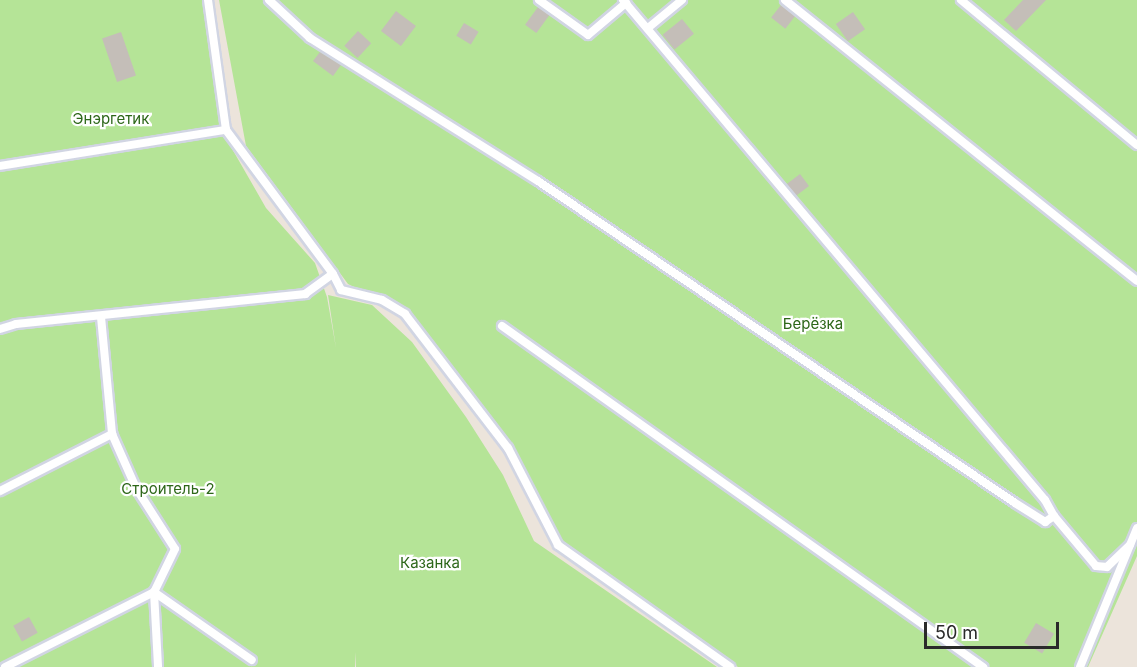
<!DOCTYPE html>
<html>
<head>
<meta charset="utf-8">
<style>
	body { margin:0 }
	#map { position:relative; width:1137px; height:667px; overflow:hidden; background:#ece4db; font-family:Inter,sans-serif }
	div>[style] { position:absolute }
	.green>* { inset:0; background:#b5e497 }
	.building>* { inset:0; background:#c4beb8; transform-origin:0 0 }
	.roads { filter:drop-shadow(2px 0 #d1d5e3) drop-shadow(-2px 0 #d1d5e3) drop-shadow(0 2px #d1d5e3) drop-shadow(0 -2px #d1d5e3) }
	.service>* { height:8px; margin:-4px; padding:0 4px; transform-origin:4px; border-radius:4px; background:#fff }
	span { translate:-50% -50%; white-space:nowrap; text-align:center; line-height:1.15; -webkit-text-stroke:4.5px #fff; paint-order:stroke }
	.park-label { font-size:15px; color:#2d6719 }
	.scale { position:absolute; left:924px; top:622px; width:135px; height:27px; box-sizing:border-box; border:3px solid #2a2a2a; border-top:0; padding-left:8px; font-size:18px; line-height:21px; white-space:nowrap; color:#2a2a2a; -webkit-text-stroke:4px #fff; paint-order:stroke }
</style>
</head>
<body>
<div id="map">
	<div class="green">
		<i style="clip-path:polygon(0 0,204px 0,227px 140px,266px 208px,315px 263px,327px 297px,336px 348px,328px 295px,372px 305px,412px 342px,466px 417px,503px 475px,534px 541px,717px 667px,356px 667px,356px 652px,355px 667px,0 667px)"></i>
		<i style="clip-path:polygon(219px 0,1137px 0,1137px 556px,1088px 667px,738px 667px,543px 529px,501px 442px,394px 307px,348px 284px,246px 146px)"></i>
	</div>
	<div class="building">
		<i style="clip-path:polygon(1023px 0,1046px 0,1016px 31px,1004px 20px)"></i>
		<i style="left:781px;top:5px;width:18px;height:16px;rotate:38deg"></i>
		<i style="left:538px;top:7px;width:14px;height:22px;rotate:36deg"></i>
		<i style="left:396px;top:11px;width:25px;height:25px;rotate:37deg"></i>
		<i style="left:853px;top:12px;width:21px;height:21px;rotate:55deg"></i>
		<i style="left:682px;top:19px;width:19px;height:25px;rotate:51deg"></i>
		<i style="left:464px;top:23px;width:17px;height:15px;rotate:31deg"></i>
		<i style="left:358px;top:31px;width:18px;height:20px;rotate:43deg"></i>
		<i style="left:121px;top:32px;width:46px;height:20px;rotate:71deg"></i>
		<i style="clip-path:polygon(320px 52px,341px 65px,333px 76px,313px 61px)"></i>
		<i style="left:800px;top:174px;width:15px;height:17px;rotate:53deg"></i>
		<i style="left:29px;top:617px;width:18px;height:18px;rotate:61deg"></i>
		<i style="left:1036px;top:623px;width:21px;height:23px;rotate:31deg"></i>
	</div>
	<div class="roads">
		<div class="service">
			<i style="left:208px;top:0;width:131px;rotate:82.1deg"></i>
			<i style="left:226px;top:130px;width:179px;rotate:53.4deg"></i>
			<i style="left:333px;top:274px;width:18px;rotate:63deg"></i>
			<i style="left:341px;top:290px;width:42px;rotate:13.7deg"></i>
			<i style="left:382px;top:300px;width:27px;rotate:31deg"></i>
			<i style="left:405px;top:314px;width:169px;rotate:52.5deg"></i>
			<i style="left:508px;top:448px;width:109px;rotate:62.7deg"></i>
			<i style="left:558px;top:545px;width:211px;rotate:35.3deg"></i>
			<i style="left:269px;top:0;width:56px;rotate:42.8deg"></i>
			<i style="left:310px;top:38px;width:269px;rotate:32.1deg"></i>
			<i style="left:538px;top:181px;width:576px;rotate:34.02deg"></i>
			<i style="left:1015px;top:503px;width:36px;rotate:32deg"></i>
			<i style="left:1045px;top:522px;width:11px;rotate:-34deg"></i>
			<i style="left:539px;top:0;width:60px;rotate:35.5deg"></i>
			<i style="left:588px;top:35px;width:50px;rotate:-40.1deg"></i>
			<i style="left:623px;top:0;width:654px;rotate:49.84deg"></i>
			<i style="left:1045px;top:500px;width:18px;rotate:61deg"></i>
			<i style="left:1054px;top:516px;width:65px;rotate:50deg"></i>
			<i style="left:1096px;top:566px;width:11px;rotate:5deg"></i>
			<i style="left:1107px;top:567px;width:32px;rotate:-44deg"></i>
			<i style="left:785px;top:0;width:450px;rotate:38.6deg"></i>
			<i style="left:961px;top:0;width:228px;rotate:39.5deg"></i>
			<i style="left:648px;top:28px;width:44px;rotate:-39.5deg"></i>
			<i style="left:0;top:166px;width:229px;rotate:-9.1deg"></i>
			<i style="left:101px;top:317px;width:118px;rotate:84.6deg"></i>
			<i style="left:112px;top:434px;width:59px;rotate:66deg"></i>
			<i style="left:136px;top:488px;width:72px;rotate:57.4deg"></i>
			<i style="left:175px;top:549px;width:48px;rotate:116deg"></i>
			<i style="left:154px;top:592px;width:75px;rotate:86.9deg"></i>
			<i style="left:502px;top:326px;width:590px;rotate:35.33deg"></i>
			<i style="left:0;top:329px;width:17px;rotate:-17deg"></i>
			<i style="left:16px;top:324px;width:291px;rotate:-5.9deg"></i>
			<i style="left:305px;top:294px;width:34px;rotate:-36deg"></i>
			<i style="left:0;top:491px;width:126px;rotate:-27deg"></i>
			<i style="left:5px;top:667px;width:167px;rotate:-26.7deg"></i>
			<i style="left:154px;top:592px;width:119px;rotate:34.8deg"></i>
			<i style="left:1080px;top:667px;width:150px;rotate:-67.7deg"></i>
		</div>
	</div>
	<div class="park-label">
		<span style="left:111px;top:119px">Энэргетик</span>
		<span style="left:813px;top:324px">Берёзка</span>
		<span style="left:168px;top:489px">Строитель-2</span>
		<span style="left:430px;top:563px">Казанка</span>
	</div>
	<div class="scale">50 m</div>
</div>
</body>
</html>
